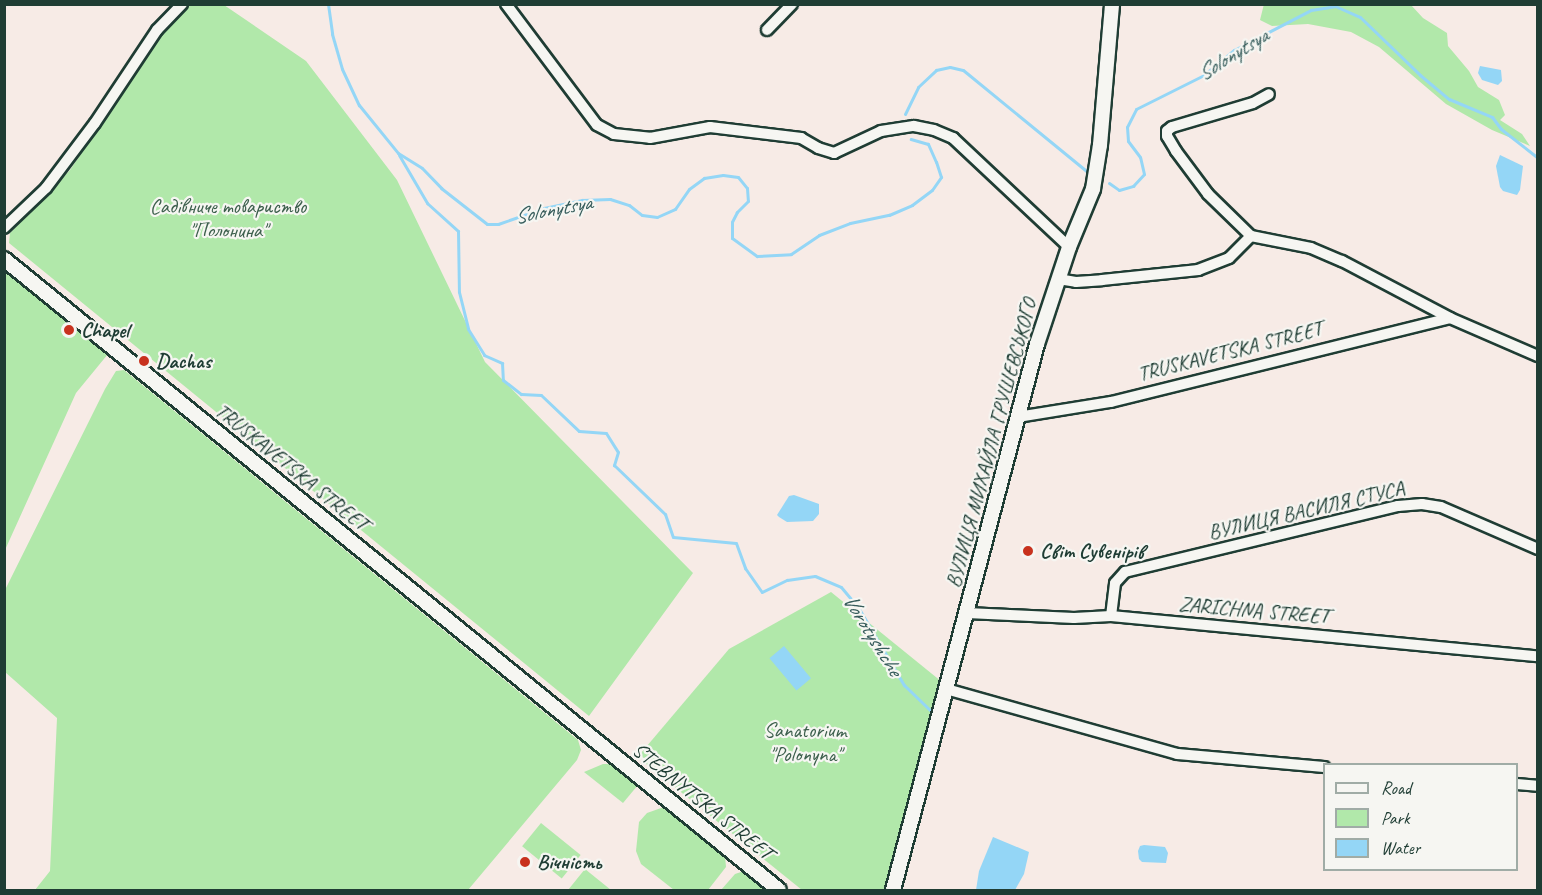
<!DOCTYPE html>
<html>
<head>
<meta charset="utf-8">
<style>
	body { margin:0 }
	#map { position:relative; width:1542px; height:895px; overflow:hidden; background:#f7ebe6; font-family:Caveat,sans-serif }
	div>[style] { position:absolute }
	.green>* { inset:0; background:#b1e8aa; transform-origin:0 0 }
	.water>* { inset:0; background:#94d6f6; transform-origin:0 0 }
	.stream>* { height:3px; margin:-1.5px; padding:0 1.5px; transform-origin:1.5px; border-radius:1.5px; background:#94d6f6 }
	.roads { filter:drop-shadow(2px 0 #1f3d34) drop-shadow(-2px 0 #1f3d34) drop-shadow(0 2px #1f3d34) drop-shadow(0 -2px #1f3d34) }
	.minor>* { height:10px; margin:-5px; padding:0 5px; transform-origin:5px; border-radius:5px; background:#f6f6f2 }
	.tertiary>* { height:14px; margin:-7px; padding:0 7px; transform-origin:7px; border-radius:7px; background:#f6f6f2 }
	.dots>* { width:16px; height:16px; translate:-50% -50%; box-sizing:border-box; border:3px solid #f6f6f2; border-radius:50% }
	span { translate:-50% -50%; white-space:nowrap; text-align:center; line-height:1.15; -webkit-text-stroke:4.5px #f6f6f2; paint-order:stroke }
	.park-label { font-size:21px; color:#3c5f4c }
	.poi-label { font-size:21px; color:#1f3d34; font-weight:700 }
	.left { translate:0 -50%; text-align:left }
	.street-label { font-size:21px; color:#1f3d34 }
	.water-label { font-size:22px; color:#365c5b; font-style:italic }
	.frame { position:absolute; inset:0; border:6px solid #1f3d34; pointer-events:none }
	.legend { position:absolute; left:1323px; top:763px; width:195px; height:108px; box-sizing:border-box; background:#f6f6f2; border:2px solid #a0aca6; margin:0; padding:8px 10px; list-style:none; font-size:18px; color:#1f3d34 }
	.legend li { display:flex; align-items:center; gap:12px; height:30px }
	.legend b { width:30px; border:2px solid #a0aca6 }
</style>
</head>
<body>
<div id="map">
	<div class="green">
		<i style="clip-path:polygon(1264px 4px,1411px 5px,1423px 18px,1447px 33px,1448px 46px,1469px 71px,1478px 87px,1499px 100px,1505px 115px,1500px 120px,1522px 134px,1530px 146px,1492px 130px,1446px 104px,1379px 47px,1351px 32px,1308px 24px,1272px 26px,1260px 20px)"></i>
		<i style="clip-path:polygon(190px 5px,224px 5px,306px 61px,397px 180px,485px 362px,693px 573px,589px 716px,9px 243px,10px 233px,70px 170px,166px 27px)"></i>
		<i style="clip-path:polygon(5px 271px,108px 354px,76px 393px,5px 550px)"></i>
		<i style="clip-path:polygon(124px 370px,578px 740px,581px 750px,577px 760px,468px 890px,35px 890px,50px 871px,57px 718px,5px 672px,5px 590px,105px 389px,116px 371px)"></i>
		<i style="clip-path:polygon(831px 592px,942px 682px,887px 890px,802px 890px,645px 763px,641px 753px,729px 649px)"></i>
		<i style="clip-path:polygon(603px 764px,612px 764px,638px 785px,623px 803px,584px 772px)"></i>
		<i style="clip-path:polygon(664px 807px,725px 856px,726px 867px,708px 890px,674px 890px,641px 864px,636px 851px,639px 822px,647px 813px)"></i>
		<i style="left:541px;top:823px;width:51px;height:30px;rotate:39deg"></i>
		<i style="clip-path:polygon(585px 869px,611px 890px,568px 890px)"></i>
		<i style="clip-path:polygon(744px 871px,768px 890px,721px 890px,735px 874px)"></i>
	</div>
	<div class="water">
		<i style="clip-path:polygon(1480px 66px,1501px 70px,1502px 81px,1498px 85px,1482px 80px,1478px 73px)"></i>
		<i style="clip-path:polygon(1500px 155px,1523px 166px,1520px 190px,1517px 195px,1503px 191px,1500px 187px,1496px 166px)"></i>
		<i style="clip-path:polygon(794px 495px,819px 504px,819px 514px,813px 521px,787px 522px,779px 517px,777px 515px,789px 496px)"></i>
		<i style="left:784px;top:646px;width:42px;height:19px;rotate:50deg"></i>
		<i style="clip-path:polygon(993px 837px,1029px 852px,1024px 874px,1015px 890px,976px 890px,979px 871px)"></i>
		<i style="clip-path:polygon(1144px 845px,1165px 847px,1168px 853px,1166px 863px,1142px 862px,1139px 859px,1138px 851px,1140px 846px)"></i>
	</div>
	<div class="stream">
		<i style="left:328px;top:4px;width:30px;rotate:82deg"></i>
		<i style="left:332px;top:34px;width:36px;rotate:74deg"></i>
		<i style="left:342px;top:69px;width:40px;rotate:65deg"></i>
		<i style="left:359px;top:105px;width:62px;rotate:50.9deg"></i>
		<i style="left:398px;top:153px;width:28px;rotate:32deg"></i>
		<i style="left:422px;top:168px;width:28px;rotate:46deg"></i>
		<i style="left:441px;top:188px;width:58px;rotate:38deg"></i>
		<i style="left:487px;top:224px;width:11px"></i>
		<i style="left:498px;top:224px;width:49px;rotate:-19.2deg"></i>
		<i style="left:544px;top:208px;width:39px;rotate:-12deg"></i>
		<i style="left:582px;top:200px;width:28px;rotate:-2deg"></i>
		<i style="left:610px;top:199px;width:20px;rotate:18deg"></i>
		<i style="left:629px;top:205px;width:16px;rotate:38deg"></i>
		<i style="left:642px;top:215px;width:15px;rotate:8deg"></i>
		<i style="left:657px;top:217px;width:20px;rotate:-24deg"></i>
		<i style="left:675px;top:209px;width:24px;rotate:-55deg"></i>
		<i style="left:689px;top:189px;width:19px;rotate:-36deg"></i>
		<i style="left:704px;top:178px;width:19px;rotate:-9deg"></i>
		<i style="left:723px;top:175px;width:15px;rotate:8deg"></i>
		<i style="left:738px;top:177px;width:14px;rotate:51deg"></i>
		<i style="left:747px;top:188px;width:13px;rotate:86deg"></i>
		<i style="left:748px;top:201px;width:16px;rotate:135deg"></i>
		<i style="left:737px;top:212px;width:11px;rotate:117deg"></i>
		<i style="left:732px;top:222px;width:16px;rotate:90deg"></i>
		<i style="left:732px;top:238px;width:31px;rotate:36deg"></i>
		<i style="left:757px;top:256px;width:34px;rotate:-3deg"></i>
		<i style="left:791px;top:254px;width:34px;rotate:-34deg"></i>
		<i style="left:819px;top:235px;width:33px;rotate:-21deg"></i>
		<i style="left:850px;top:223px;width:40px;rotate:-12deg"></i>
		<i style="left:889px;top:215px;width:25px;rotate:-23deg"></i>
		<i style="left:912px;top:205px;width:25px;rotate:-37deg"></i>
		<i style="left:932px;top:190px;width:16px;rotate:-55deg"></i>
		<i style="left:941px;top:177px;width:16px;rotate:-108deg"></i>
		<i style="left:936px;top:162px;width:20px;rotate:-114deg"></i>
		<i style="left:928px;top:144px;width:18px;rotate:-164deg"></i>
		<i style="left:905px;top:114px;width:30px;rotate:-64deg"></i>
		<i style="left:918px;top:87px;width:25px;rotate:-43deg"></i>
		<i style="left:936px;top:70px;width:14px;rotate:-12deg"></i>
		<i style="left:950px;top:67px;width:13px;rotate:13deg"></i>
		<i style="left:963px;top:70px;width:163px;rotate:39.3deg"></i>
		<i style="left:399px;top:155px;width:56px;rotate:59.7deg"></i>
		<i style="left:427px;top:203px;width:42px;rotate:42.1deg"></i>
		<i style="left:458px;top:231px;width:61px;rotate:89.1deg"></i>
		<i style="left:459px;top:292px;width:38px;rotate:76deg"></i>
		<i style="left:468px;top:329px;width:31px;rotate:58deg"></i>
		<i style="left:484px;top:355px;width:20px;rotate:24deg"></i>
		<i style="left:502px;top:363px;width:17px;rotate:87deg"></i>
		<i style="left:503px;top:380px;width:23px;rotate:38deg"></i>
		<i style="left:521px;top:394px;width:20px;rotate:3deg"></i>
		<i style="left:541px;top:395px;width:52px;rotate:43.5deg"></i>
		<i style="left:579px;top:431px;width:27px;rotate:4deg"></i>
		<i style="left:606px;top:433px;width:22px;rotate:58deg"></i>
		<i style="left:618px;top:452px;width:14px;rotate:107deg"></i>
		<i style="left:614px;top:465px;width:71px;rotate:43.9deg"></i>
		<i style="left:665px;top:514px;width:24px;rotate:71deg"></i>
		<i style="left:673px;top:537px;width:63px;rotate:5.4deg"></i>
		<i style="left:736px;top:543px;width:27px;rotate:70deg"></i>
		<i style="left:745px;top:568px;width:29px;rotate:55deg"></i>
		<i style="left:762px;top:592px;width:28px;rotate:-26deg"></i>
		<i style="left:787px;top:580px;width:28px;rotate:-8deg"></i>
		<i style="left:815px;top:576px;width:28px;rotate:23deg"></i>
		<i style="left:841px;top:587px;width:26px;rotate:50deg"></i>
		<i style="left:858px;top:607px;width:91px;rotate:59.5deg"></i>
		<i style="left:904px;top:685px;width:36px;rotate:44deg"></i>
		<i style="left:1109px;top:183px;width:12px;rotate:35deg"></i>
		<i style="left:1119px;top:190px;width:15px;rotate:-16deg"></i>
		<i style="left:1133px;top:186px;width:16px;rotate:-47deg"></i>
		<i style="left:1144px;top:174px;width:17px;rotate:-103deg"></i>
		<i style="left:1140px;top:157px;width:20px;rotate:-127deg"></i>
		<i style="left:1128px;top:141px;width:14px;rotate:-94deg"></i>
		<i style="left:1127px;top:127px;width:20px;rotate:-63deg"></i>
		<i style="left:1136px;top:109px;width:76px;rotate:-26.6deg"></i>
		<i style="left:1204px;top:75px;width:39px;rotate:-40deg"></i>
		<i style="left:1234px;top:50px;width:87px;rotate:-27.5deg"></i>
		<i style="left:1311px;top:10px;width:24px;rotate:-9deg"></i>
		<i style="left:1335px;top:6px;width:27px;rotate:24deg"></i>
		<i style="left:1360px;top:17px;width:83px;rotate:44deg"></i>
		<i style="left:1420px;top:75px;width:38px;rotate:40deg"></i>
		<i style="left:1449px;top:99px;width:47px;rotate:22.7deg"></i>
		<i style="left:1492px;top:117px;width:15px;rotate:53deg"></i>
		<i style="left:1501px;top:129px;width:47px;rotate:38.1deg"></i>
	</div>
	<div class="roads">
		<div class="minor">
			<i style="left:506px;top:4px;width:151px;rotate:53.1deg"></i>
			<i style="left:597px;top:125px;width:19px;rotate:28deg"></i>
			<i style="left:614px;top:134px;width:36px;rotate:6deg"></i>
			<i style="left:650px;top:138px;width:61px;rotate:-10.4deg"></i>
			<i style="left:710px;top:127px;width:92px;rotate:6.9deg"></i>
			<i style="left:801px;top:138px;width:20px;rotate:30deg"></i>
			<i style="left:818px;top:148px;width:17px;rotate:17deg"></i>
			<i style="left:834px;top:153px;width:52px;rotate:-25.1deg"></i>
			<i style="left:881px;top:131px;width:33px;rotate:-9deg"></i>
			<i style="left:914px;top:126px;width:20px;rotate:11deg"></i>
			<i style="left:934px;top:130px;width:21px;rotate:23deg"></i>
			<i style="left:953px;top:138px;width:159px;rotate:43.2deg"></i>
			<i style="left:767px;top:30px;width:36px;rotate:-46deg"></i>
			<i style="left:4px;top:228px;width:58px;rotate:-43.6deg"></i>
			<i style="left:46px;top:188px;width:81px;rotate:-53deg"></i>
			<i style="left:95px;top:123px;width:112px;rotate:-56.3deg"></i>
			<i style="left:157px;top:30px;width:36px;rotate:-46deg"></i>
			<i style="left:1251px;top:236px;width:60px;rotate:-135.7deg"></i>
			<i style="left:1208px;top:194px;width:54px;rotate:-126.7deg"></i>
			<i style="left:1176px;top:151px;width:17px;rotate:-121deg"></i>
			<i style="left:1167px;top:136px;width:5px;rotate:-90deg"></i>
			<i style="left:1167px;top:131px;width:6px;rotate:-39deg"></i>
			<i style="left:1172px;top:127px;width:84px;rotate:-16.5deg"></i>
			<i style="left:1253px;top:103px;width:18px;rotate:-29deg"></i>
			<i style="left:1058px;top:279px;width:18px;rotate:9deg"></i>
			<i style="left:1076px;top:282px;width:26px;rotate:-4deg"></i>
			<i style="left:1102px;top:280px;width:97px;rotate:-5.9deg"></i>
			<i style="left:1198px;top:270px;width:33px;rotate:-21deg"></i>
			<i style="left:1229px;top:258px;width:31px;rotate:-45deg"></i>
			<i style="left:1251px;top:236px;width:61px;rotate:11.3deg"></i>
			<i style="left:1311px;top:248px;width:34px;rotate:23deg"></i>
			<i style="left:1342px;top:261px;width:122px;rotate:27.8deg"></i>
			<i style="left:1018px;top:417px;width:94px;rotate:-9.2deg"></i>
			<i style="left:1111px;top:402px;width:349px;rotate:-13.9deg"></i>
			<i style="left:1450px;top:318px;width:96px;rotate:23.4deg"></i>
			<i style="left:967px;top:613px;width:107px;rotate:2.7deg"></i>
			<i style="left:1074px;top:618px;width:37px;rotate:-3deg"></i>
			<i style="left:1111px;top:616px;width:429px;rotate:5.4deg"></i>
			<i style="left:1111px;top:616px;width:33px;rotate:-83deg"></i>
			<i style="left:1115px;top:583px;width:15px;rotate:-48deg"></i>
			<i style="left:1125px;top:572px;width:281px;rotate:-13.6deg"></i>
			<i style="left:1398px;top:506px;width:24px;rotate:-5deg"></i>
			<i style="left:1422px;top:504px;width:19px;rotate:9deg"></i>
			<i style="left:1441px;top:507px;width:106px;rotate:23.4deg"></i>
			<i style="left:946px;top:689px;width:240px;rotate:15.7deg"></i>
			<i style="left:1177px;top:754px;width:148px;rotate:5.1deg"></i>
			<i style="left:1516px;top:784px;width:22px;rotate:5deg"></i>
		</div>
		<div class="tertiary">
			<i style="left:4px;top:259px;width:999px;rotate:39.15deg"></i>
			<i style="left:893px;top:890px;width:565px;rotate:-75.23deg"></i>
			<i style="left:1037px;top:344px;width:102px;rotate:-71.7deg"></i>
			<i style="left:1069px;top:247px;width:63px;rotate:-67.5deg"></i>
			<i style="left:1093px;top:189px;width:45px;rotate:-81deg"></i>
			<i style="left:1100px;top:145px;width:142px;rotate:-85.1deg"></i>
		</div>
	</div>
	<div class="dots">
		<i style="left:69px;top:330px;background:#c8321e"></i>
		<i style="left:144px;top:361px;background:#c8321e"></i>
		<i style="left:1028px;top:551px;background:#c8321e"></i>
		<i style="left:525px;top:862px;background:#c8321e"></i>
	</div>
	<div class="park-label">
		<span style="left:228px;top:218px">Садівниче товариство<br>"Полонина"</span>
		<span style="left:805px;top:742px">Sanatorium<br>"Polonyna"</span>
	</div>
	<div class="poi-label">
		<span class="left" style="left:81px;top:330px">Chapel</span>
		<span class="left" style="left:156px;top:361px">Dachas</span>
		<span class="left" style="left:1040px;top:551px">Світ Сувенірів</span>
		<span class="left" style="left:537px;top:862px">Вічність</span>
	</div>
	<div class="street-label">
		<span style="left:1230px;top:351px;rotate:-14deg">TRUSKAVETSKA STREET</span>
		<span style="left:991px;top:443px;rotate:-75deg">ВУЛИЦЯ МИХАЙЛА ГРУШЕВСЬКОГО</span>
		<span style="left:292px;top:467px;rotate:39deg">TRUSKAVETSKA STREET</span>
		<span style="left:1306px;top:510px;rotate:-13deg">ВУЛИЦЯ ВАСИЛЯ СТУСА</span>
		<span style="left:1254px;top:610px;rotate:5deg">ZARICHNA STREET</span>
		<span style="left:703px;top:801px;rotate:39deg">STEBNYTSKA STREET</span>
	</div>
	<div class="water-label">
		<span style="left:1233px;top:55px;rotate:-32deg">Solonytsya</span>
		<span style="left:553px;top:210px;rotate:-11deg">Solonytsya</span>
		<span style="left:872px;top:635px;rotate:58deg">Vorotyshche</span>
	</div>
	<div class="frame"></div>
	<ul class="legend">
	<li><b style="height:8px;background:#f6f6f2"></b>Road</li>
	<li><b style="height:16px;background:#b1e8aa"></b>Park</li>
	<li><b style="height:16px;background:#94d6f6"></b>Water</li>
	</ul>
</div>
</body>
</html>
